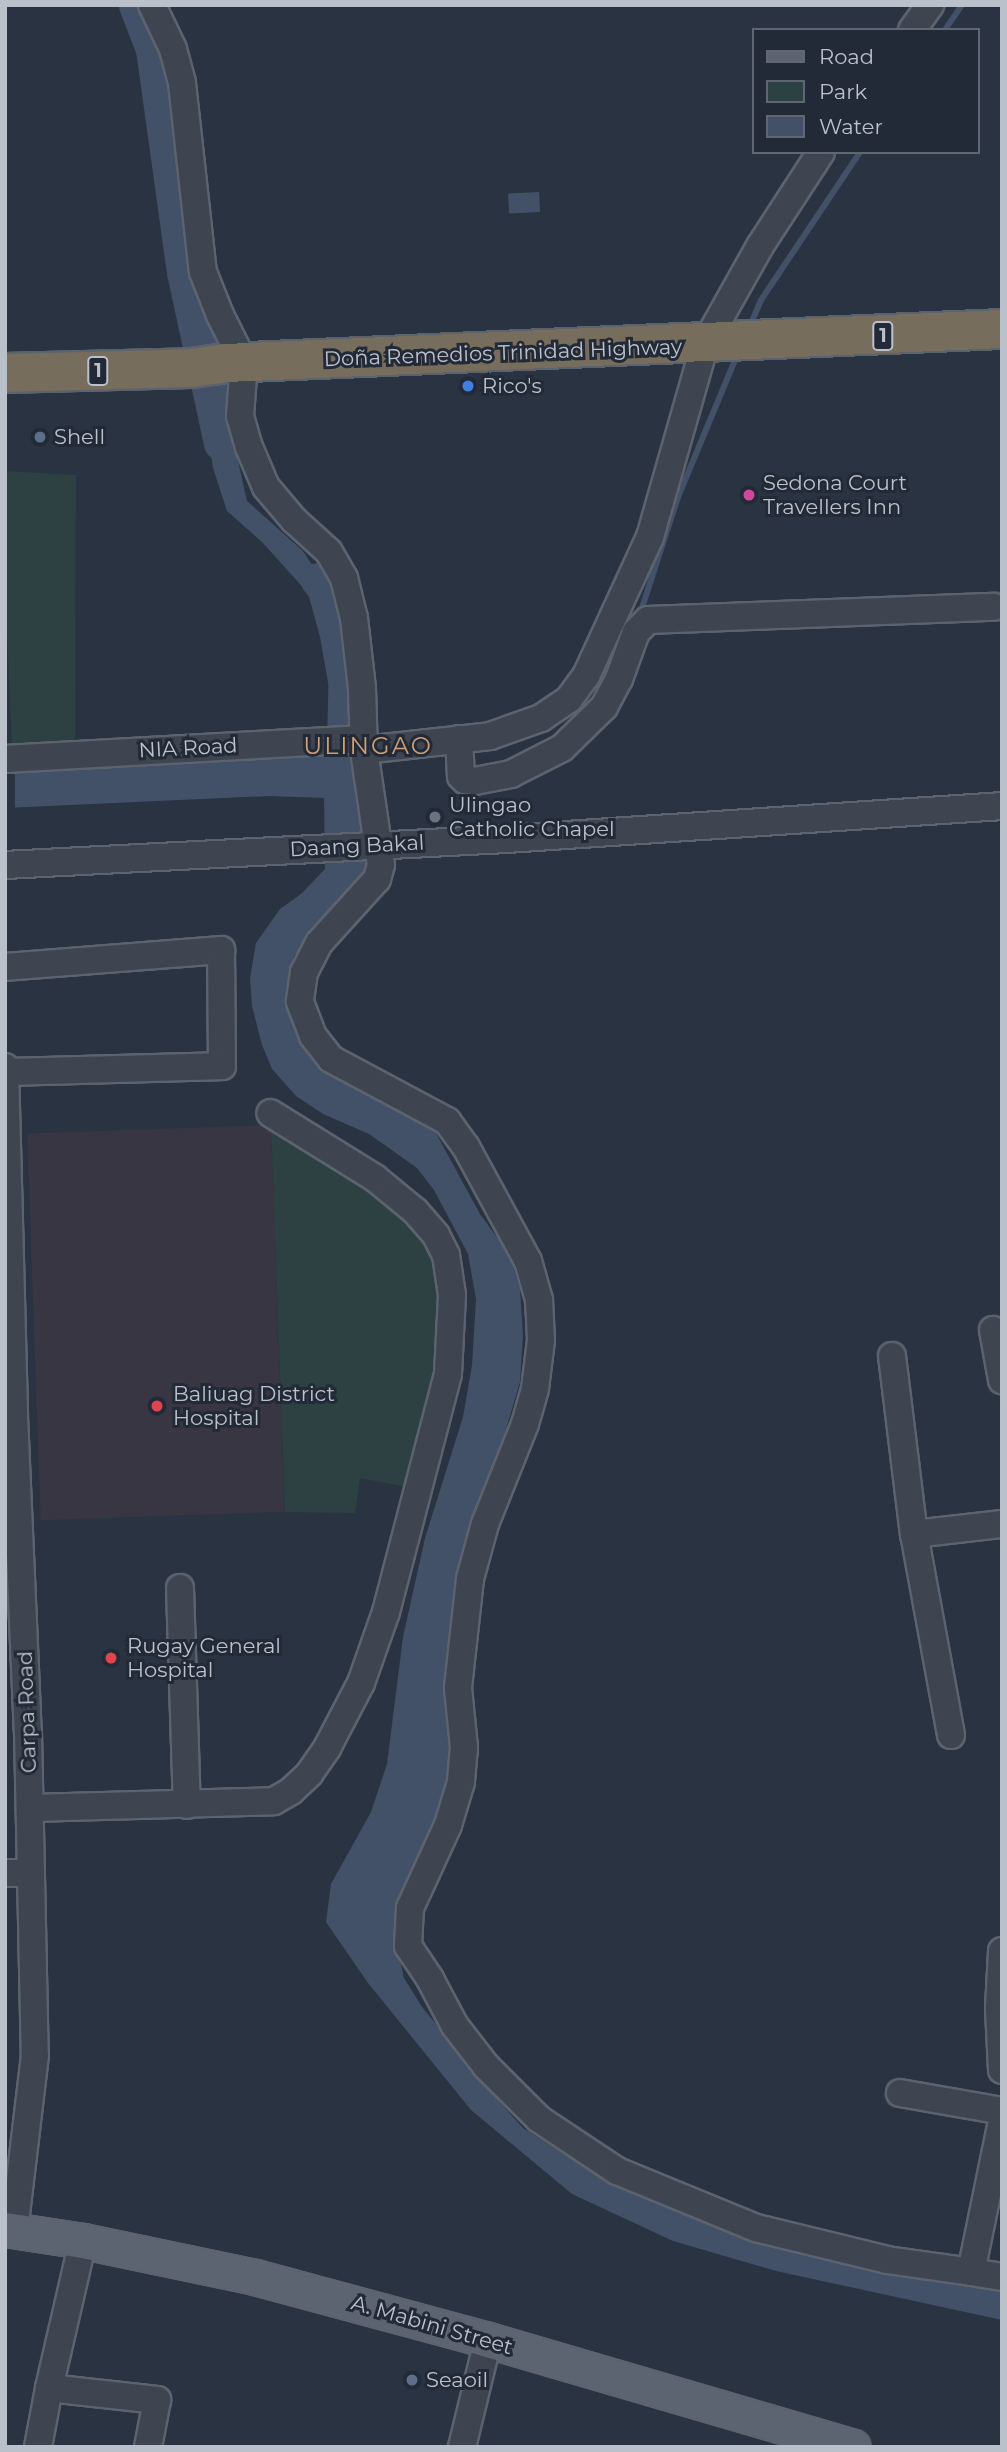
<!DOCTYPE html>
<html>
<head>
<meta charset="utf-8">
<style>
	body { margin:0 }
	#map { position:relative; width:1007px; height:2452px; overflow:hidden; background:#2a3341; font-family:Montserrat,sans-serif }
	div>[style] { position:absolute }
	.medical>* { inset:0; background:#383643; transform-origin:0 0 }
	.green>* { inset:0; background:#2d4143 }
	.water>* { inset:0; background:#425068; transform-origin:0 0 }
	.pier>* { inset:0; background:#2a3341; transform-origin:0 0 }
	.stream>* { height:6px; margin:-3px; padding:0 3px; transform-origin:3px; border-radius:3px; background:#425068 }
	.river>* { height:35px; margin:-17.5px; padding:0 17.5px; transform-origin:17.5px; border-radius:17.5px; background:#425068 }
	.roads { filter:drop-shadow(2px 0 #5c636f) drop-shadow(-2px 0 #5c636f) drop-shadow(0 2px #5c636f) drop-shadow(0 -2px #5c636f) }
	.minor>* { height:26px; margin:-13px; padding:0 13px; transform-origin:13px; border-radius:13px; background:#3e4551 }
	.major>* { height:33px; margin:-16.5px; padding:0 16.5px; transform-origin:16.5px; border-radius:16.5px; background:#5d6471 }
	.highway>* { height:38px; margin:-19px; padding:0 19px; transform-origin:19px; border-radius:19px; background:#776d5c }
	.dots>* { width:19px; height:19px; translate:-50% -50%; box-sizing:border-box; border:4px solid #232a37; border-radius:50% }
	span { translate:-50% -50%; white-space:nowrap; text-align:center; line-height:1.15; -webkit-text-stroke:6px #232a37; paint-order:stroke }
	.shield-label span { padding:2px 5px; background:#232a37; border:2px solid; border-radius:5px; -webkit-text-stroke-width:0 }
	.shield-label { font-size:19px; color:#bbc1cb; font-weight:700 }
	.street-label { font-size:21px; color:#bbc1cb }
	.poi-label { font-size:21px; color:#bbc1cb }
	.left { translate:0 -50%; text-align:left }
	.quarter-label { font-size:24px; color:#cd9e75; letter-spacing:2px }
	.frame { position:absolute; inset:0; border:7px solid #bbc1cb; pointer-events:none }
	.legend { position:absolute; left:752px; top:28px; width:228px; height:126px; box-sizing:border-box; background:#232a37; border:2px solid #606672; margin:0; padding:9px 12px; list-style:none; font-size:21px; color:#bbc1cb }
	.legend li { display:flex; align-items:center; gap:14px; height:35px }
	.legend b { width:35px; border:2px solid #606672 }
</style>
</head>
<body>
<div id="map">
	<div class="medical">
		<i style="left:271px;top:1125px;width:387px;height:244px;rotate:88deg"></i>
	</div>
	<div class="green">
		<i style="clip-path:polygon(5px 471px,76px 475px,75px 747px,12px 751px,5px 582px)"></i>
		<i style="clip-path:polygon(287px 1120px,438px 1242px,441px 1327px,436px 1420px,413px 1488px,360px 1478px,355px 1513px,285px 1512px,271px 1125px)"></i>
	</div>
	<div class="water">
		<i style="left:539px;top:192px;width:20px;height:31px;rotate:87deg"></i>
		<i style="clip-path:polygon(203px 398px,224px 398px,247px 501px,303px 551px,331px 593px,346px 704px,346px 747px,356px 776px,369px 864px,365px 881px,294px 956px,289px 997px,308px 1050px,331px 1076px,368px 1089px,431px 1124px,480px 1214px,510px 1255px,520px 1290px,523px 1334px,520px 1382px,455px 1602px,448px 1642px,447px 1675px,452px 1740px,450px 1783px,399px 1955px,404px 1978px,422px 2007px,498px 2100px,523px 2128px,562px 2153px,638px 2194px,699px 2221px,767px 2244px,841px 2263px,1002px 2291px,1002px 2320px,776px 2271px,673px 2241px,572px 2194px,471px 2110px,368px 1983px,326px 1922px,331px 1884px,371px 1812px,387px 1764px,403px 1637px,425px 1538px,463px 1417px,472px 1365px,476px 1299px,468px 1254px,434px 1190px,417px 1168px,369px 1134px,323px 1114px,296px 1096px,272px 1069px,262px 1045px,252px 1006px,250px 978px,256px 943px,280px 909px,301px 894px,325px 869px,324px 798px,269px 796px,5px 808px,5px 772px,336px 728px,320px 637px,308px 593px,263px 543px,227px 511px,213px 468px)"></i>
	</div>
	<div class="pier">
		<i style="left:15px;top:771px;width:37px;height:10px;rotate:90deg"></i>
	</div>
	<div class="stream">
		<i style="left:945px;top:30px;width:30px;rotate:-56deg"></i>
		<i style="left:750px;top:326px;width:28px;rotate:-67deg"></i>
		<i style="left:761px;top:300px;width:178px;rotate:-56.2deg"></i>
		<i style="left:639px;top:617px;width:126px;rotate:-72deg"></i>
		<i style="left:678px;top:497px;width:154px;rotate:-67.4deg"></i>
	</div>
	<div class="river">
		<i style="left:136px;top:5px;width:47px;rotate:68.9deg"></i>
		<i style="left:153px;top:49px;width:225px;rotate:82.1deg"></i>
		<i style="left:184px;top:272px;width:175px;rotate:77.8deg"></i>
		<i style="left:318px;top:580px;width:14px;rotate:51deg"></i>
		<i style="left:327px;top:591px;width:73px;rotate:74.8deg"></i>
		<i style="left:346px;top:661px;width:81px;rotate:91.4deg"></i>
	</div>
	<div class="roads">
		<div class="minor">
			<i style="left:152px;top:5px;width:49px;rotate:64.5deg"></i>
			<i style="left:173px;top:49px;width:35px;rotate:75deg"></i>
			<i style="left:182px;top:83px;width:190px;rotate:83.7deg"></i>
			<i style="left:203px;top:272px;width:46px;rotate:68.4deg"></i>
			<i style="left:220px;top:315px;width:54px;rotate:63.4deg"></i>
			<i style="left:244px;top:363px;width:53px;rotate:94.3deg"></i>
			<i style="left:240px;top:416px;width:32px;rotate:74deg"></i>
			<i style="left:249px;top:447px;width:43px;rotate:67deg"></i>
			<i style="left:266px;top:487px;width:43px;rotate:49.7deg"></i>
			<i style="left:294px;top:520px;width:47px;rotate:42.4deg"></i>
			<i style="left:329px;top:552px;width:30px;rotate:60deg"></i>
			<i style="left:344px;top:578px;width:41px;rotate:76deg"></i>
			<i style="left:354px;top:618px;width:70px;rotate:83.5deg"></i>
			<i style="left:362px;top:688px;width:62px;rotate:88.2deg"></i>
			<i style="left:364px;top:750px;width:116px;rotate:81.6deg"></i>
			<i style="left:381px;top:865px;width:15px;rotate:106deg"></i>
			<i style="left:377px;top:879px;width:86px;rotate:132.2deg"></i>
			<i style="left:319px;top:943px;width:33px;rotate:117deg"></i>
			<i style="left:304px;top:972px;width:30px;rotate:98deg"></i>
			<i style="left:300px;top:1002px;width:36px;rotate:69deg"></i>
			<i style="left:313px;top:1036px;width:29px;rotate:52deg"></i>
			<i style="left:331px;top:1059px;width:132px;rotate:28.1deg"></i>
			<i style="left:447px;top:1121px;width:32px;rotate:54deg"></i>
			<i style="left:466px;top:1147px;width:130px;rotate:61.5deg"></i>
			<i style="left:528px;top:1261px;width:41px;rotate:74.2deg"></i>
			<i style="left:539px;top:1300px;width:40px;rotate:87.1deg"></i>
			<i style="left:541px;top:1340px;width:49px;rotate:97deg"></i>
			<i style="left:535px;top:1389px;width:36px;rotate:106deg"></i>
			<i style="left:525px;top:1424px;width:108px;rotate:111.8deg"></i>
			<i style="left:485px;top:1524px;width:57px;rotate:105.3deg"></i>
			<i style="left:470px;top:1579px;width:110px;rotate:96.3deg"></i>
			<i style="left:458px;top:1688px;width:59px;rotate:84.2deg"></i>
			<i style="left:464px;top:1747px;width:35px;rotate:95deg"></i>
			<i style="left:461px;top:1782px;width:45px;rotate:106.8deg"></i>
			<i style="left:448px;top:1825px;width:91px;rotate:114.6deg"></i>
			<i style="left:410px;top:1908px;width:38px;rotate:93deg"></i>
			<i style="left:408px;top:1946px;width:40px;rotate:56deg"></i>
			<i style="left:430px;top:1979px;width:53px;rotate:62deg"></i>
			<i style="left:455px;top:2026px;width:51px;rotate:52.2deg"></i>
			<i style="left:486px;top:2066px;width:75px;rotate:45deg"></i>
			<i style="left:539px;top:2119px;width:94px;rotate:33.7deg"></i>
			<i style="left:617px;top:2171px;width:150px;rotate:22.3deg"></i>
			<i style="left:756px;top:2228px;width:135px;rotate:13.7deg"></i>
			<i style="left:887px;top:2260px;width:85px;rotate:8.1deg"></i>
			<i style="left:912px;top:30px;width:31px;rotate:-54deg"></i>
			<i style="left:459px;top:739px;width:37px;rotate:87deg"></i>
			<i style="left:461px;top:776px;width:6px;rotate:45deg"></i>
			<i style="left:465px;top:780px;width:10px;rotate:6deg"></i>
			<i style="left:475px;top:781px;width:37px;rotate:-11deg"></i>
			<i style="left:511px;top:774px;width:57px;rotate:-27deg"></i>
			<i style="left:562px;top:748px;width:59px;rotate:-44.3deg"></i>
			<i style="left:604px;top:707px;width:32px;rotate:-62deg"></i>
			<i style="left:619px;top:679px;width:50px;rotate:-70.1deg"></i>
			<i style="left:636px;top:632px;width:17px;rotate:-45deg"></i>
			<i style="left:648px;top:620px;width:346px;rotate:-2.2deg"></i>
			<i style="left:5px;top:759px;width:355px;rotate:-3.2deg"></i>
			<i style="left:359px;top:739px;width:12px;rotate:66deg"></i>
			<i style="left:364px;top:750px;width:127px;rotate:-6.3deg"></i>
			<i style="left:490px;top:736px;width:54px;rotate:-19.4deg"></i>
			<i style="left:541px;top:718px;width:34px;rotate:-34deg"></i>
			<i style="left:569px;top:699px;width:29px;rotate:-54deg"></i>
			<i style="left:586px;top:676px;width:153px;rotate:-65.3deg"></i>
			<i style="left:650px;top:537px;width:201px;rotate:-74.1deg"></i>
			<i style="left:705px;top:344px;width:112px;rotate:-60.7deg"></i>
			<i style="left:760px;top:246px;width:112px;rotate:-57deg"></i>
			<i style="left:5px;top:865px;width:502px;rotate:-2.97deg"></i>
			<i style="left:506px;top:839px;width:497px;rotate:-3.8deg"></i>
			<i style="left:5px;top:967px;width:217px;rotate:-4.5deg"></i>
			<i style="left:221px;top:950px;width:116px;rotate:89.5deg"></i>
			<i style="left:222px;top:1066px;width:217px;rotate:178.4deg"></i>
			<i style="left:5px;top:1067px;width:349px;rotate:88.5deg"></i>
			<i style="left:14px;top:1416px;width:316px;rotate:87.5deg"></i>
			<i style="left:28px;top:1732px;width:323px;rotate:88.8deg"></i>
			<i style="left:35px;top:2055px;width:176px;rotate:96.8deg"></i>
			<i style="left:993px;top:1330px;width:51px;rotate:79.8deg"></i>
			<i style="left:892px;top:1356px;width:179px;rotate:83deg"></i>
			<i style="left:180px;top:1588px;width:217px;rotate:88.2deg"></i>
			<i style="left:951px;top:1735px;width:204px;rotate:-100.4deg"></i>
			<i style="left:914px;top:1534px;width:89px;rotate:-6.5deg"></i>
			<i style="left:30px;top:1808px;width:244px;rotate:-1.6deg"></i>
			<i style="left:274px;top:1801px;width:20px;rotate:-30deg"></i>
			<i style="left:291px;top:1791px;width:25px;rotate:-43deg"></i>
			<i style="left:309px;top:1774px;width:32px;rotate:-55deg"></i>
			<i style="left:327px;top:1748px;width:73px;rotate:-62.4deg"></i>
			<i style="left:361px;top:1683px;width:75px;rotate:-70.6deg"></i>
			<i style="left:386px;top:1612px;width:246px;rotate:-75.4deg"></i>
			<i style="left:448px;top:1374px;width:79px;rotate:-87.1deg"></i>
			<i style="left:452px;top:1295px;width:40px;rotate:-98.5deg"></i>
			<i style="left:446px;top:1255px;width:22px;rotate:-117deg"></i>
			<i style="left:436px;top:1235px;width:32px;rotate:-131deg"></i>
			<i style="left:415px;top:1211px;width:52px;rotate:-140.5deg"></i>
			<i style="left:375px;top:1178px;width:123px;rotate:-148.2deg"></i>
			<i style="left:5px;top:1873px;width:26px"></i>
			<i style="left:1002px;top:1951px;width:58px;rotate:93deg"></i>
			<i style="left:999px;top:2009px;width:61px;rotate:87.2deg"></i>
			<i style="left:900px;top:2093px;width:104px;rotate:10deg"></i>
			<i style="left:1002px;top:2121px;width:154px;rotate:101.6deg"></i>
			<i style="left:971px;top:2272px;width:31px;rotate:9deg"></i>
			<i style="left:49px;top:2388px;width:151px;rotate:-77deg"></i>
			<i style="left:38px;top:2447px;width:60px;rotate:-79.4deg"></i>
			<i style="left:49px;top:2388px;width:109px;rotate:6.3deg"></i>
			<i style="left:157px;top:2400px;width:48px;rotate:100.8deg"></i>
			<i style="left:462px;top:2447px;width:110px;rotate:-76.3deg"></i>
		</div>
		<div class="major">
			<i style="left:5px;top:2229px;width:79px;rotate:8.7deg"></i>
			<i style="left:83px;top:2241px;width:176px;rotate:11.8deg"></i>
			<i style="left:255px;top:2277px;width:241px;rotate:15.1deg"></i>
			<i style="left:488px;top:2340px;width:380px;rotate:16.3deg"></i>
		</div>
		<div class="highway">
			<i style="left:5px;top:373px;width:186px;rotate:-1.5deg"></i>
			<i style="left:191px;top:368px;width:35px;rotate:-8deg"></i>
			<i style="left:226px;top:363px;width:777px;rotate:-2.51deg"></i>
		</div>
	</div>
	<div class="dots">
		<i style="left:468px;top:386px;background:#3f7fe0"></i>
		<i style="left:40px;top:437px;background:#5c6f8a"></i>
		<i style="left:749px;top:495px;background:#d1479c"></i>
		<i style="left:435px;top:817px;background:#6b7280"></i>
		<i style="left:157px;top:1406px;background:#e0444e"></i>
		<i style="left:111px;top:1658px;background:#e0444e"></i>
		<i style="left:412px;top:2380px;background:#5c6f8a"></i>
	</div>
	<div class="shield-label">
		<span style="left:883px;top:336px">1</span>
		<span style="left:98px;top:371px">1</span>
	</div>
	<div class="street-label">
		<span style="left:503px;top:353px;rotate:-2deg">Doña Remedios Trinidad Highway</span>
		<span style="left:188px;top:748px;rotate:-3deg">NIA Road</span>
		<span style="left:357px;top:846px;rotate:-3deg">Daang Bakal</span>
		<span style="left:27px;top:1712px;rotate:-92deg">Carpa Road</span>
		<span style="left:432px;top:2325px;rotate:16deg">A. Mabini Street</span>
	</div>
	<div class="poi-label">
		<span class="left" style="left:482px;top:386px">Rico's</span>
		<span class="left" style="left:54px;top:437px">Shell</span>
		<span class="left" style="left:763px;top:495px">Sedona Court<br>Travellers Inn</span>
		<span class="left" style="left:449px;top:817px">Ulingao<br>Catholic Chapel</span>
		<span class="left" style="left:173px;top:1406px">Baliuag District<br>Hospital</span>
		<span class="left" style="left:127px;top:1658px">Rugay General<br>Hospital</span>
		<span class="left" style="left:426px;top:2380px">Seaoil</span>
	</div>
	<div class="quarter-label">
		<span style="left:368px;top:746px">ULINGAO</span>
	</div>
	<div class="frame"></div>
	<ul class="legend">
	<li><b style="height:9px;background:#5d6471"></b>Road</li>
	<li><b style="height:19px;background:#2d4143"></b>Park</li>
	<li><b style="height:19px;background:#425068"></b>Water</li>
	</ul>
</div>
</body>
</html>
